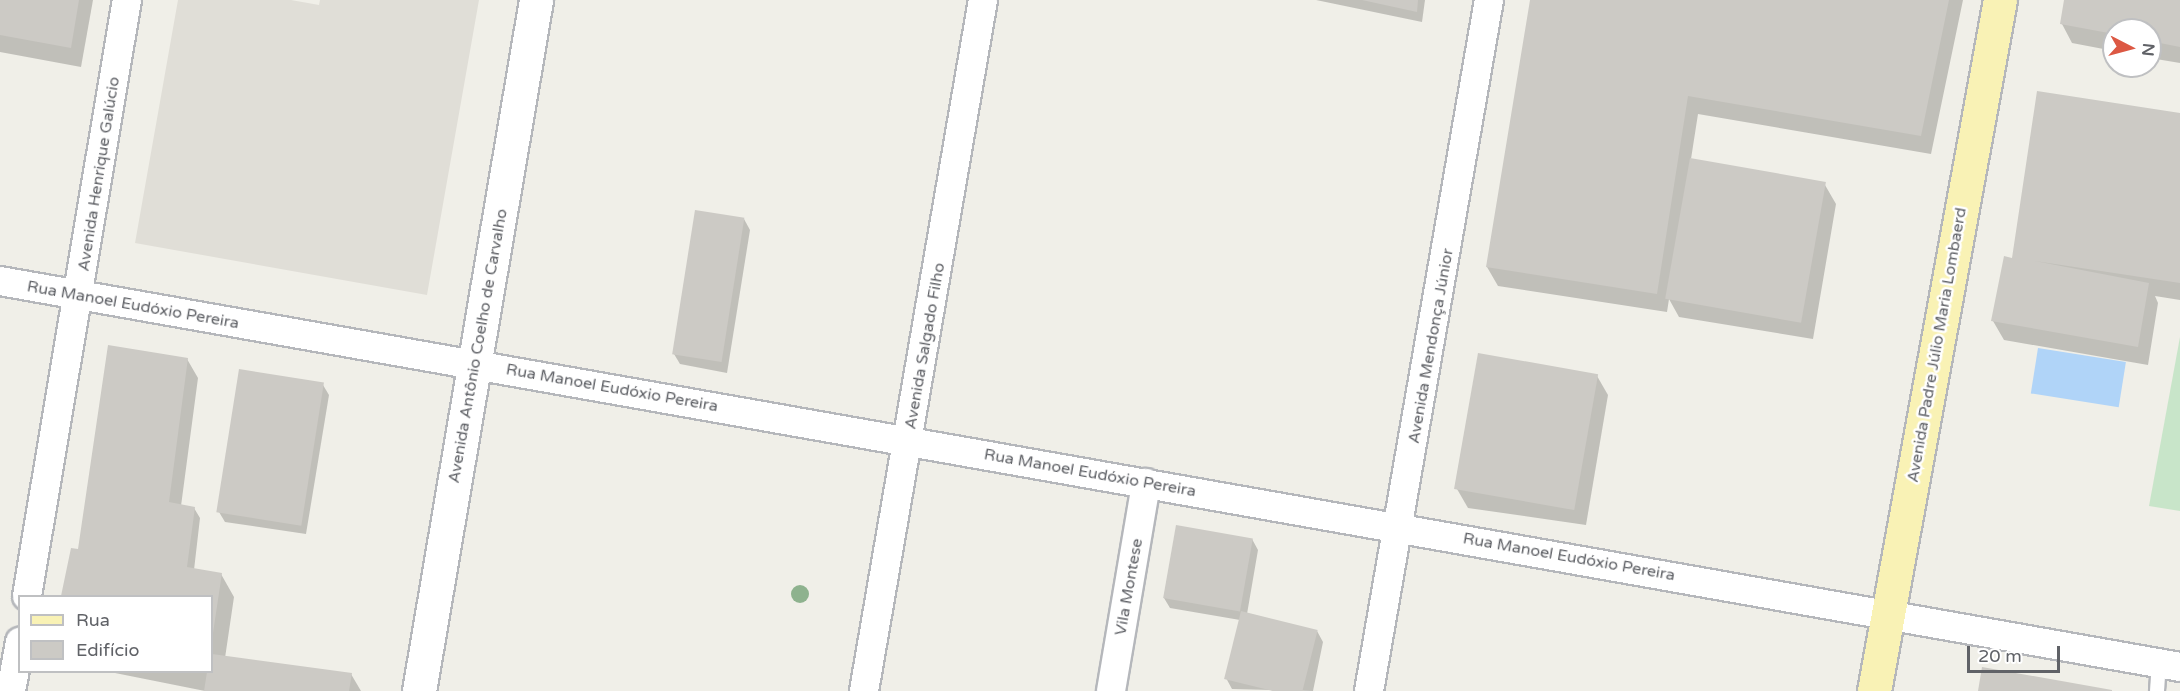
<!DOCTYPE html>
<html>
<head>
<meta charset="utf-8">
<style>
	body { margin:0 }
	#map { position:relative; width:2180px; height:691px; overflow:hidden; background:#f0efe8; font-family:"Varela Round",sans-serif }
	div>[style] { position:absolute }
	.education>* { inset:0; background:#e0ded7 }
	.green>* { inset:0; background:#c8e5c9 }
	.water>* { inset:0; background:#b0d4f8; transform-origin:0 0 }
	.shadow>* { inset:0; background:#0003 }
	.building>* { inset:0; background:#cccac5; transform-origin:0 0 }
	.roads { filter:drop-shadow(2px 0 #b5b7bb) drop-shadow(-2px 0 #b5b7bb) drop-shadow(0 2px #b5b7bb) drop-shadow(0 -2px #b5b7bb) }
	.lane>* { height:14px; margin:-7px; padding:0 7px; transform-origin:7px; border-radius:7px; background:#fff }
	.street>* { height:28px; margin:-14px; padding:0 14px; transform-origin:14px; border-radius:14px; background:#fff }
	.secondary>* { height:33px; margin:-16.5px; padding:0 16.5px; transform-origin:16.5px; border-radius:16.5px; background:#fff }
	.primary>* { height:33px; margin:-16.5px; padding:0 16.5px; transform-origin:16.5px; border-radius:16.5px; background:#f9f2b5 }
	.trees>* { width:18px; height:18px; margin:-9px; border-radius:50%; background:#8eb28e }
	span { translate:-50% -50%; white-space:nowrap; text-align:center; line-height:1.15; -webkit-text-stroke:5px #fff; paint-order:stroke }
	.street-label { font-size:16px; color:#606267 }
	.legend { position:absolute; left:18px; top:595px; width:195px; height:78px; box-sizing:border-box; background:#fff; border:2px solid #bfc0c2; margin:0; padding:8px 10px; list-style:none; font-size:18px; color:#606267 }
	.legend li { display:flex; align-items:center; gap:12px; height:30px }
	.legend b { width:30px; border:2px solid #bfc0c2 }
	.north { position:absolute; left:2102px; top:18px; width:60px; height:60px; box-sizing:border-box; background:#fff; border:2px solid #bfc0c2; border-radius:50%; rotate:96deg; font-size:16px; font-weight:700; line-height:24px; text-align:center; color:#606267 }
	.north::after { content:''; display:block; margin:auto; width:21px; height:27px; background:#dc5843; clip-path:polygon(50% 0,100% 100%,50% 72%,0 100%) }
	.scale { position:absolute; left:1967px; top:646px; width:93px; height:27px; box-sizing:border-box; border:3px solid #606267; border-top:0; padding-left:8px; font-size:18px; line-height:21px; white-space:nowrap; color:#606267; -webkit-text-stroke:4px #fff; paint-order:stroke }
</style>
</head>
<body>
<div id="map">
	<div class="education">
		<i style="clip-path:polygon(178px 0,291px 0,319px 5px,320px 0,479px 0,427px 295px,135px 243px)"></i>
	</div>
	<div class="green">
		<i style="clip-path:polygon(2180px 337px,2180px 511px,2149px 506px)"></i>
	</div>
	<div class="water">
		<i style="left:2038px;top:348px;width:89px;height:46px;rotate:9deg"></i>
	</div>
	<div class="shadow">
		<i style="clip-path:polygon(0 0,93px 0,81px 67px,0 52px)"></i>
		<i style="clip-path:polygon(1316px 0,1425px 0,1422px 22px)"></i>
		<i style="clip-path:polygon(1532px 0,1963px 0,1931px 154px,1698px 114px,1691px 159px,1825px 185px,1836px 204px,1813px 339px,1679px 317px,1669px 299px,1667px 312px,1498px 286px,1487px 267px)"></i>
		<i style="clip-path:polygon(2066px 0,2180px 0,2180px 63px,2150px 58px,2150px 30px,2114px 30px,2114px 51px,2072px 43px,2062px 24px)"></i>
		<i style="clip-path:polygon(2180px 115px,2180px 300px,2155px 296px,2158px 303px,2148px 365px,2004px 340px,1993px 321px,2013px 260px)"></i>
		<i style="clip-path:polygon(744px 219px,750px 230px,727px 373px,680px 364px,674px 354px)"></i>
		<i style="clip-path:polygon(187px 359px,198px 378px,181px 506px,194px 508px,200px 518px,194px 570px,221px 574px,234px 597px,225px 658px,351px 674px,361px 691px,205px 691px,110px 672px,212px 672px,212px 596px,63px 596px,72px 550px,79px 551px)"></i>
		<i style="clip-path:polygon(1597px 376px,1608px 395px,1586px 525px,1468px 508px,1457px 489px)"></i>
		<i style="clip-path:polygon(323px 385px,329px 395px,306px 534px,225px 522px,219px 512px)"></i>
		<i style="clip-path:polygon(1252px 539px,1258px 550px,1247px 614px,1317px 631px,1323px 642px,1313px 691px,1232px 689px,1226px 678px,1240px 620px,1170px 608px,1164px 598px)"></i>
	</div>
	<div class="building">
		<i style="clip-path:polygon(0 0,79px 0,71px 48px,0 35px)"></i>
		<i style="clip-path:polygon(1362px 0,1418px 0,1417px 12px)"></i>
		<i style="clip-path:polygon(1530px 0,1949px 0,1921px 136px,1688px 96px,1657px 294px,1486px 267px)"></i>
		<i style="clip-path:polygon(2064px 0,2180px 0,2180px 47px,2150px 41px,2150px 30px,2114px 30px,2114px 34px,2060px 24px)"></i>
		<i style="clip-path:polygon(2037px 91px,2180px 113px,2180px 283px,2035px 261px,2149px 283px,2138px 347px,1991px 321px,2004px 256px,2012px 258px)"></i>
		<i style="left:1690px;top:158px;width:138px;height:143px;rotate:10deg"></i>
		<i style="left:695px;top:210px;width:50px;height:146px;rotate:9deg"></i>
		<i style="clip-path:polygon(108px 345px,188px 358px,169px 502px,195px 507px,187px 567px,222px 573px,213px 633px,212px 596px,61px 596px,71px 548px,78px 549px)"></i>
		<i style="left:1478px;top:353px;width:122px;height:138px;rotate:10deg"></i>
		<i style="left:239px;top:369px;width:86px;height:145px;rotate:9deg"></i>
		<i style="left:1176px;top:525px;width:78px;height:74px;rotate:10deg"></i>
		<i style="left:1241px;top:611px;width:79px;height:70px;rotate:14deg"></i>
		<i style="clip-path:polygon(212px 654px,352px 673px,349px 691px,204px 691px,207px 672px,212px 672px)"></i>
		<i style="clip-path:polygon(1982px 667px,2112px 690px,2112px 691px,1978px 691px)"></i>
	</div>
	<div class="roads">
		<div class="lane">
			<i style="left:2157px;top:691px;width:28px;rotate:-86deg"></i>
		</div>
		<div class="street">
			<i style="left:0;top:281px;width:2214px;rotate:10.04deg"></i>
			<i style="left:27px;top:596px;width:604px;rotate:-80.48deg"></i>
			<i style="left:11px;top:691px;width:50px;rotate:-79.6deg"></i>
			<i style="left:864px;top:691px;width:701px;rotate:-80.23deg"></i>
			<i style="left:1111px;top:691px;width:211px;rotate:-80.4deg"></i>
			<i style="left:1369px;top:691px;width:701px;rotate:-80.15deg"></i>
		</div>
		<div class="secondary">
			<i style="left:419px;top:691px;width:701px;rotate:-80.39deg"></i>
		</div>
		<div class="primary">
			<i style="left:1874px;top:691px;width:702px;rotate:-79.67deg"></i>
		</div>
	</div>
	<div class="trees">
		<i style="left:800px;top:594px"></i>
	</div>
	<div class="street-label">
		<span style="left:99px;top:174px;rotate:-81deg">Avenida Henrique Galúcio</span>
		<span style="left:133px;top:305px;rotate:10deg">Rua Manoel Eudóxio Pereira</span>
		<span style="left:1937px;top:345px;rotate:-80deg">Avenida Padre Júlio Maria Lombaerd</span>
		<span style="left:478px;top:346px;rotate:-80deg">Avenida Antônio Coelho de Carvalho</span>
		<span style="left:925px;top:346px;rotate:-80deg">Avenida Salgado Filho</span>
		<span style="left:1431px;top:346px;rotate:-80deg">Avenida Mendonça Júnior</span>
		<span style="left:612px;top:388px;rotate:10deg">Rua Manoel Eudóxio Pereira</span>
		<span style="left:1090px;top:473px;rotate:10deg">Rua Manoel Eudóxio Pereira</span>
		<span style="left:1569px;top:557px;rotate:10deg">Rua Manoel Eudóxio Pereira</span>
		<span style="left:1129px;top:587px;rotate:-80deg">Vila Montese</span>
	</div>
	<ul class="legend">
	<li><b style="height:8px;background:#f9f2b5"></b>Rua</li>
	<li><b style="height:16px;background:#cccac5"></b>Edifício</li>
	</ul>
	<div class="north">N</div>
	<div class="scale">20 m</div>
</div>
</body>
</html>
